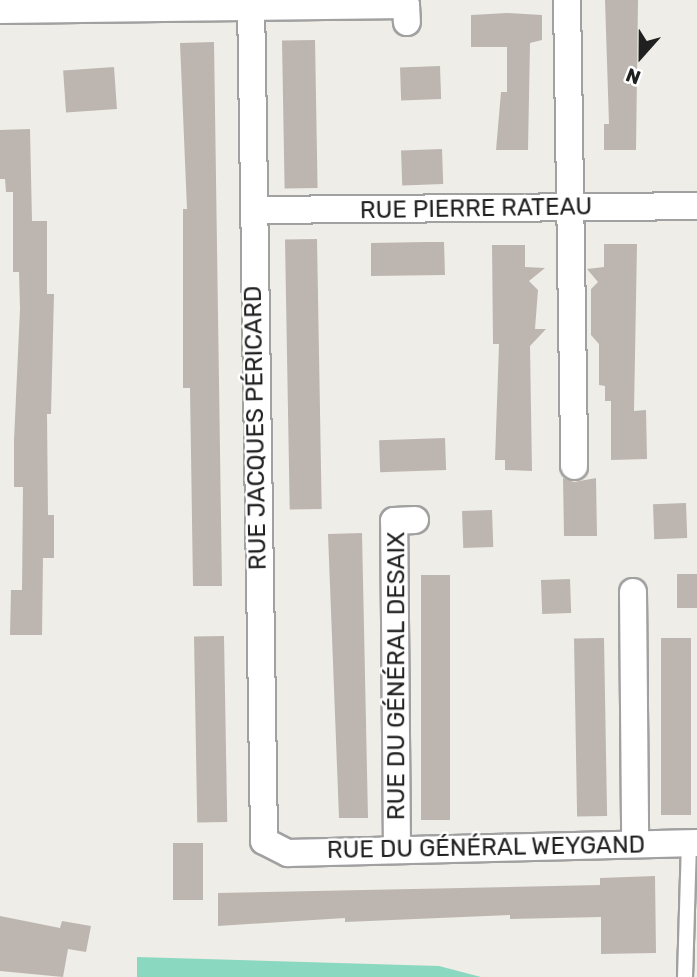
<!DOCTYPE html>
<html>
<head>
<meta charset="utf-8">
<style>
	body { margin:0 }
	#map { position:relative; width:697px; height:977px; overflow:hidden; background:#efede7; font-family:Rubik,sans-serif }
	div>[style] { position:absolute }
	.pitch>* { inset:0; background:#8bd8c1 }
	.building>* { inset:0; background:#bdb6b0; transform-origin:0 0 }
	.roads { filter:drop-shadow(2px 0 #a1a1a1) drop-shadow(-2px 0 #a1a1a1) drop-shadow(0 2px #a1a1a1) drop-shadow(0 -2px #a1a1a1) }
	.lane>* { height:14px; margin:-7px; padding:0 7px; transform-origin:7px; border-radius:7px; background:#fff }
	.street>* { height:26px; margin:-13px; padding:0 13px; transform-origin:13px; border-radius:13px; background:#fff }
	span { translate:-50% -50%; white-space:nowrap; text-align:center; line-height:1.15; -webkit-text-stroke:5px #fff; paint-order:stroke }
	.street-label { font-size:24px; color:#202020 }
	.north { position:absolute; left:606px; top:21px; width:70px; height:70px; -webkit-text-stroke:5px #fff; paint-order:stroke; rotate:201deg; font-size:19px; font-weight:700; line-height:28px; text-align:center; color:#202020 }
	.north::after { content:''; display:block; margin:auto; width:24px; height:32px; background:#202020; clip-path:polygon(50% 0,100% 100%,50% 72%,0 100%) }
</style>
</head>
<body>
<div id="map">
	<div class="pitch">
		<i style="clip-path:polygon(137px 957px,439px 966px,481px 977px,137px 977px)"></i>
	</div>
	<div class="building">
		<i style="clip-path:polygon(605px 0,638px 0,636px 150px,604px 150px,604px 124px,609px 124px)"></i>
		<i style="clip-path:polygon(507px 13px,542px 15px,542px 40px,530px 43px,528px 150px,496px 150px,501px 92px,507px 92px,507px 47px,471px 47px,471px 15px)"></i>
		<i style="left:315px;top:40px;width:148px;height:33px;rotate:89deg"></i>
		<i style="clip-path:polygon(214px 42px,222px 586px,193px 586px,190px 388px,183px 388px,183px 209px,187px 209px,180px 43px)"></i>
		<i style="left:440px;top:66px;width:33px;height:40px;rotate:88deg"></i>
		<i style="left:114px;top:67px;width:42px;height:51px;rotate:86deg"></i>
		<i style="clip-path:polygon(30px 129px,32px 221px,47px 221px,47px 294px,54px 294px,51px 414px,47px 414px,48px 515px,54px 515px,54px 558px,43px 558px,42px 635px,10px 635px,11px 590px,22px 590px,23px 487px,14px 487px,14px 440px,20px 309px,19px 272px,13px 272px,13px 192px,6px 192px,5px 179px,0 179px,0 130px)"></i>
		<i style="left:442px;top:149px;width:35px;height:41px;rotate:88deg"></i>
		<i style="left:317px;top:239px;width:270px;height:32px;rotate:89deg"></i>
		<i style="clip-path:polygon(426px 242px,444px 242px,445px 275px,371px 276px,371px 243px)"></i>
		<i style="clip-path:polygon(604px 244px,637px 244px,634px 411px,646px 410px,647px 459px,611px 460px,611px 401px,605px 401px,605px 386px,599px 385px,599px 344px,591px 335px,591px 289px,598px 282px,587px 269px,604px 267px)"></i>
		<i style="clip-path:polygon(492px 245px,525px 245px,525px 267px,545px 268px,529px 281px,538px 290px,535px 329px,546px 329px,530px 346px,532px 471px,505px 470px,505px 460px,495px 460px,499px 344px,493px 344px)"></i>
		<i style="left:445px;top:438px;width:32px;height:66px;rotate:88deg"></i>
		<i style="clip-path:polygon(563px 478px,574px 482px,596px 478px,597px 536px,564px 536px)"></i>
		<i style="left:686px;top:503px;width:35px;height:33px;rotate:88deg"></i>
		<i style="left:492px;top:510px;width:37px;height:30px;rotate:88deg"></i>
		<i style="clip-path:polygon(362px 533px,368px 818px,339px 818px,328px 534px)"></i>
		<i style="left:677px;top:574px;width:20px;height:34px"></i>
		<i style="left:421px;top:575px;width:29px;height:245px"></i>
		<i style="left:570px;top:579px;width:34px;height:29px;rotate:88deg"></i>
		<i style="left:224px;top:636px;width:186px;height:30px;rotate:89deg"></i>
		<i style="left:604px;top:638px;width:178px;height:30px;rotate:89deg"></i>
		<i style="left:661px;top:638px;width:30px;height:177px"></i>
		<i style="left:173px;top:843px;width:30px;height:57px"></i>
		<i style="clip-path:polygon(655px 876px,656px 953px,601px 954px,601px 917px,510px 919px,510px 915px,345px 922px,345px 918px,218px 926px,218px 893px,600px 885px,600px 878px)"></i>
		<i style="clip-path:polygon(0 916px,60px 928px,62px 921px,91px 926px,86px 952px,68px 949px,63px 977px,0 971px)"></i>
	</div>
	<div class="roads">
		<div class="lane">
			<i style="left:685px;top:977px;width:134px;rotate:-88.3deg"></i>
		</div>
		<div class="street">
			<i style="left:251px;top:0;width:841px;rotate:89.11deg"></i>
			<i style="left:264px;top:841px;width:27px;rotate:27deg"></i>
			<i style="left:288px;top:853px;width:409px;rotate:-1.4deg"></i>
			<i style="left:567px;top:0;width:466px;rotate:89.1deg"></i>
			<i style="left:0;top:10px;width:406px;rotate:-0.7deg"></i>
			<i style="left:406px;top:5px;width:17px;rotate:87deg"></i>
			<i style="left:254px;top:210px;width:443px;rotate:-0.5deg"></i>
			<i style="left:633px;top:592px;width:252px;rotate:89.5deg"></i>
			<i style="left:397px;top:849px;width:328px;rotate:-90.5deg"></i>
			<i style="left:394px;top:521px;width:21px;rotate:-3deg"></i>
		</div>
	</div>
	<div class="street-label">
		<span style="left:476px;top:209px;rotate:-1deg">RUE PIERRE RATEAU</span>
		<span style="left:256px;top:428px;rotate:-91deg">RUE JACQUES PÉRICARD</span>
		<span style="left:397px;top:676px;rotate:-90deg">RUE DU GÉNÉRAL DESAIX</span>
		<span style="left:486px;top:848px;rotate:-1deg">RUE DU GÉNÉRAL WEYGAND</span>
	</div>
	<div class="north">N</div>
</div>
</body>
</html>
